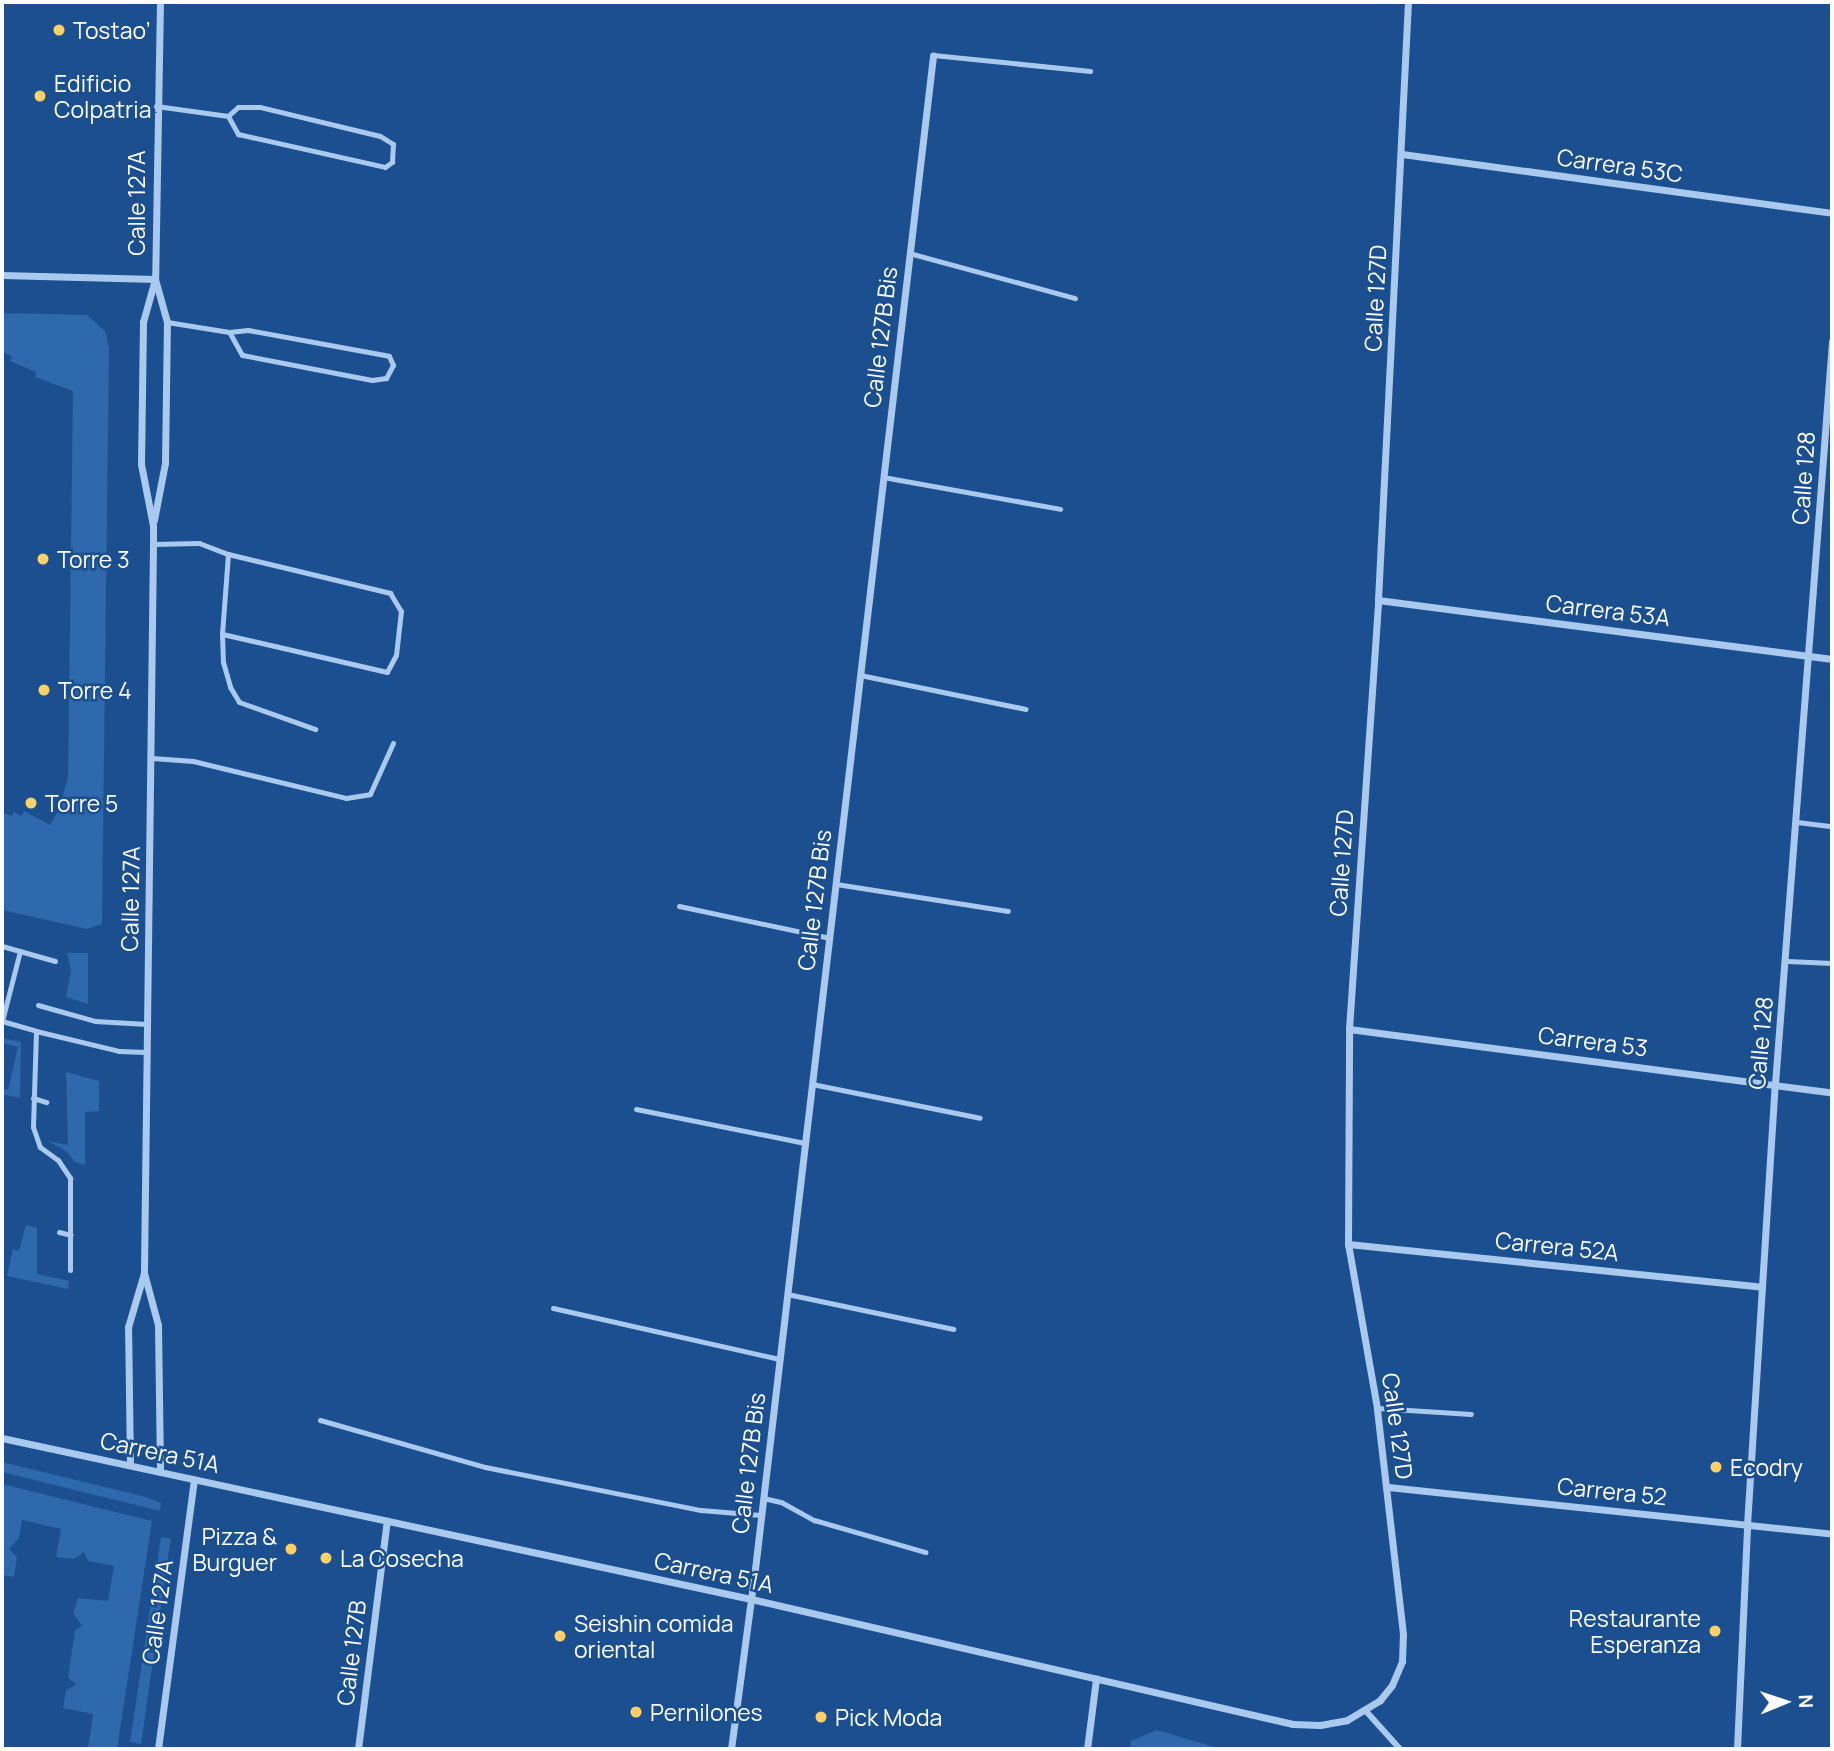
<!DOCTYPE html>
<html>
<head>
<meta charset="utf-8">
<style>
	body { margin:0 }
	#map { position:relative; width:1834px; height:1751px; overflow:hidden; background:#1b4f8f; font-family:Manrope,sans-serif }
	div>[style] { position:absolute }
	.green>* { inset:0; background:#2e69ad }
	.service>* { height:5px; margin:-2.5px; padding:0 2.5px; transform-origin:2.5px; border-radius:2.5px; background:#a9c9ee }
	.pedestrian>* { height:6px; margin:-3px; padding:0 3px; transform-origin:3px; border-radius:3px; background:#a9c9ee }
	.minor>* { height:7px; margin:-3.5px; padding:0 3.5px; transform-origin:3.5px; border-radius:3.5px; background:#a9c9ee }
	.dots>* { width:19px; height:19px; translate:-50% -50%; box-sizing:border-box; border:4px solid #1b4f8f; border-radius:50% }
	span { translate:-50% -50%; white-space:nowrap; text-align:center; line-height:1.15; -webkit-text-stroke:5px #1b4f8f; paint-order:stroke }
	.poi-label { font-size:23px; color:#fff }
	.left { translate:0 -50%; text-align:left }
	.right { translate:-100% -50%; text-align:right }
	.street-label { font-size:23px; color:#fff }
	.frame { position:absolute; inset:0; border:4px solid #fff; pointer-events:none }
	.north { position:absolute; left:1750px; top:1667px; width:70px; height:70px; -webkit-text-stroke:5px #1b4f8f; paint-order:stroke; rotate:88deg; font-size:19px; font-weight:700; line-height:28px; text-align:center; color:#fff }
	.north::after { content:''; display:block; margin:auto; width:24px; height:32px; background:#fff; clip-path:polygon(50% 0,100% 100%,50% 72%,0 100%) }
</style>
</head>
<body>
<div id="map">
	<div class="green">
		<i style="clip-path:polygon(2px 313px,87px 315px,105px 331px,109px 347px,102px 924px,87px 929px,2px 910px,2px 812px,12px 816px,13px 812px,22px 816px,24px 811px,50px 825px,58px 811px,68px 778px,73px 391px,35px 377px,36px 372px,10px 361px,12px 356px,2px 352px)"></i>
		<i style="clip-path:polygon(67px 953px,88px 953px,88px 1004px,66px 997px,71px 970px)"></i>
		<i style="clip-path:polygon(2px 1038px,21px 1042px,20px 1098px,2px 1094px,2px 1089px,8px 1090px,18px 1047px,2px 1043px)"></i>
		<i style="clip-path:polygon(66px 1072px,99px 1081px,99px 1111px,85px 1112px,85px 1165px,75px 1162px,66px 1151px,48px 1141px,68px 1145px)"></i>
		<i style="clip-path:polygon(26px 1225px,37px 1228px,37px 1274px,69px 1281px,68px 1289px,7px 1276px,13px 1249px,19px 1251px)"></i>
		<i style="clip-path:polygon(2px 1462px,146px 1497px,161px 1503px,160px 1511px,2px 1472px)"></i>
		<i style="clip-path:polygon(2px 1484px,152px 1521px,117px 1749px,88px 1749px,93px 1714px,63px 1708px,66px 1690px,76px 1685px,68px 1677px,75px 1631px,82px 1625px,73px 1614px,78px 1598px,108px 1601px,114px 1566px,88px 1561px,84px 1552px,74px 1559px,56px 1557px,61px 1529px,22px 1520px,19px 1538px,9px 1549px,17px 1557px,14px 1577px,2px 1575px)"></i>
		<i style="clip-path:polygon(161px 1537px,171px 1539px,170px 1543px,141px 1744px,130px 1742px)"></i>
		<i style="clip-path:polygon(1157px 1730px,1221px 1749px,1130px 1749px,1131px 1741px)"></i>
	</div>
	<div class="service">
		<i style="left:933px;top:55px;width:158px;rotate:5.8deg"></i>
		<i style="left:156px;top:106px;width:73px;rotate:7.9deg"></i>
		<i style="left:228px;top:116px;width:21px;rotate:61deg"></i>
		<i style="left:238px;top:134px;width:13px;rotate:13deg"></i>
		<i style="left:251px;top:137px;width:137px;rotate:12.6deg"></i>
		<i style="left:385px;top:167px;width:9px;rotate:-36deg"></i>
		<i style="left:392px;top:162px;width:18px;rotate:-87deg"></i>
		<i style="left:393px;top:144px;width:15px;rotate:-148deg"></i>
		<i style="left:380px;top:136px;width:123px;rotate:-166.4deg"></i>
		<i style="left:260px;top:107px;width:22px;rotate:180deg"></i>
		<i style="left:238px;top:107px;width:13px;rotate:138deg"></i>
		<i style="left:909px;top:253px;width:172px;rotate:15.2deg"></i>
		<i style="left:167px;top:322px;width:63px;rotate:9.2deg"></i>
		<i style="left:229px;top:332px;width:19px;rotate:-6deg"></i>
		<i style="left:248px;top:330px;width:143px;rotate:10.4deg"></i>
		<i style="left:389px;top:356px;width:10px;rotate:66deg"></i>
		<i style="left:393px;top:365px;width:15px;rotate:118deg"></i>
		<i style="left:386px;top:378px;width:14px;rotate:172deg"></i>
		<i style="left:372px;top:380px;width:132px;rotate:-169.1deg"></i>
		<i style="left:242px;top:355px;width:26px;rotate:-119deg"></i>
		<i style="left:883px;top:477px;width:180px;rotate:10.2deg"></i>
		<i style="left:153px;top:544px;width:46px;rotate:-1.2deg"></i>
		<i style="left:199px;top:543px;width:31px;rotate:21deg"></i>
		<i style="left:228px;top:554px;width:167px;rotate:13.5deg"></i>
		<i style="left:390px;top:593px;width:21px;rotate:59deg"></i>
		<i style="left:401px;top:611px;width:44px;rotate:96.5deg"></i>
		<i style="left:396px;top:655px;width:19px;rotate:118deg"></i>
		<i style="left:387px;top:672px;width:169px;rotate:-167deg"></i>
		<i style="left:228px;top:554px;width:80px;rotate:94.3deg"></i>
		<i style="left:222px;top:634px;width:28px;rotate:88deg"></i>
		<i style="left:223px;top:662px;width:26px;rotate:74deg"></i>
		<i style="left:230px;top:687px;width:17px;rotate:59deg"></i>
		<i style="left:239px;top:702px;width:81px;rotate:19.6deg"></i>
		<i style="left:860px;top:675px;width:169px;rotate:11.6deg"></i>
		<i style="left:152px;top:758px;width:41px;rotate:4.2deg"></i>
		<i style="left:193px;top:761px;width:157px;rotate:13.6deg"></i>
		<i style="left:346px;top:798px;width:24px;rotate:-9deg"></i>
		<i style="left:370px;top:794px;width:56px;rotate:-65.7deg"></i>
		<i style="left:1797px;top:822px;width:35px;rotate:7deg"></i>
		<i style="left:836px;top:884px;width:174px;rotate:8.9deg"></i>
		<i style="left:679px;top:906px;width:153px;rotate:12deg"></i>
		<i style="left:2px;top:946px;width:55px;rotate:15.8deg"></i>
		<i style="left:20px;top:951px;width:72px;rotate:104.4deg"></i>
		<i style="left:2px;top:1021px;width:35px;rotate:16deg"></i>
		<i style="left:36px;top:1031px;width:96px;rotate:91.8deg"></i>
		<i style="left:33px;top:1127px;width:21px;rotate:71deg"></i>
		<i style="left:40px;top:1147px;width:22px;rotate:36deg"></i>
		<i style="left:58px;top:1160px;width:22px;rotate:56deg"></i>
		<i style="left:70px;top:1178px;width:92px;rotate:90deg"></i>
		<i style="left:1787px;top:961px;width:45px;rotate:2.5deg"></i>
		<i style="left:38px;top:1005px;width:59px;rotate:15.7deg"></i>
		<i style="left:95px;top:1021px;width:52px;rotate:3.3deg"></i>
		<i style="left:36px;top:1031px;width:85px;rotate:13.5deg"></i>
		<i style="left:119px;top:1051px;width:27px;rotate:2deg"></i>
		<i style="left:812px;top:1084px;width:171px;rotate:11.4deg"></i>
		<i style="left:33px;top:1098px;width:14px;rotate:17deg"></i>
		<i style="left:636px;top:1109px;width:172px;rotate:11.4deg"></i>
		<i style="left:59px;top:1232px;width:12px;rotate:14deg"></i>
		<i style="left:787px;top:1294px;width:170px;rotate:11.9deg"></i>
		<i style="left:553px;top:1308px;width:233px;rotate:12.7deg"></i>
		<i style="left:1377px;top:1408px;width:94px;rotate:3.7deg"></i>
		<i style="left:320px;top:1420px;width:172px;rotate:15.9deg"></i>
		<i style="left:485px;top:1467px;width:220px;rotate:11.3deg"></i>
		<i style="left:701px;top:1510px;width:60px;rotate:4.8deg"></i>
		<i style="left:763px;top:1498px;width:18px;rotate:13deg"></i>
		<i style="left:781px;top:1502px;width:38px;rotate:29deg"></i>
		<i style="left:814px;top:1520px;width:116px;rotate:16.1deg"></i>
	</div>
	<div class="pedestrian">
		<i style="left:1365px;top:1710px;width:52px;rotate:48.1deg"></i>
	</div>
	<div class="minor">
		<i style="left:160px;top:2px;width:277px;rotate:91deg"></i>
		<i style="left:155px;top:279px;width:45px;rotate:105.6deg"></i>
		<i style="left:143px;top:322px;width:142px;rotate:90.8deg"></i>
		<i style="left:141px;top:464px;width:63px;rotate:79deg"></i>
		<i style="left:153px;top:526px;width:18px;rotate:90deg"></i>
		<i style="left:153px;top:544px;width:729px;rotate:90.71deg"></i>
		<i style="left:144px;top:1273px;width:54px;rotate:74.9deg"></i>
		<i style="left:158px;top:1325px;width:147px;rotate:89.2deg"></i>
		<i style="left:1402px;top:154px;width:434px;rotate:7.8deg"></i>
		<i style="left:2px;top:275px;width:153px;rotate:1.5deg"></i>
		<i style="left:154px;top:520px;width:58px;rotate:-79.1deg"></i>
		<i style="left:165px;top:463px;width:141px;rotate:-89.2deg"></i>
		<i style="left:167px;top:322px;width:45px;rotate:-105.6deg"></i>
		<i style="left:1378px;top:600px;width:458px;rotate:7.4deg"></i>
		<i style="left:1349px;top:1029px;width:487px;rotate:7.5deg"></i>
		<i style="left:1348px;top:1244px;width:416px;rotate:5.9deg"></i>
		<i style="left:2px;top:1438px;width:766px;rotate:12.13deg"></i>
		<i style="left:751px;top:1599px;width:556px;rotate:12.99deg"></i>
		<i style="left:1293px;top:1724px;width:27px;rotate:2deg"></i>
		<i style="left:1320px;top:1725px;width:27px;rotate:-10deg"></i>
		<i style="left:1347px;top:1720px;width:39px;rotate:-31deg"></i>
		<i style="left:1380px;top:1700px;width:19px;rotate:-51deg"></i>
		<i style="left:1392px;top:1685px;width:26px;rotate:-67deg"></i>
		<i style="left:1402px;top:1661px;width:27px;rotate:-88deg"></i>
		<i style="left:1403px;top:1634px;width:227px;rotate:-96.6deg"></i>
		<i style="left:1377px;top:1408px;width:167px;rotate:-100deg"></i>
		<i style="left:1348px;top:1244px;width:215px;rotate:-89.7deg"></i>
		<i style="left:1349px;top:1029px;width:430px;rotate:-86.1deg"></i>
		<i style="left:1378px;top:600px;width:599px;rotate:-87.13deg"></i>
		<i style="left:130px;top:1465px;width:138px;rotate:-90.8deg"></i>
		<i style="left:128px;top:1327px;width:56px;rotate:-73.5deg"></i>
		<i style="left:1388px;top:1487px;width:446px;rotate:6deg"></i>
		<i style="left:158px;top:1749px;width:272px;rotate:-82.4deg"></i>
		<i style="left:358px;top:1749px;width:230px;rotate:-82.8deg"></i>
		<i style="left:731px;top:1749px;width:182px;rotate:-82.4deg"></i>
		<i style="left:755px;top:1569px;width:1524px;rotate:-83.29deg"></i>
		<i style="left:1087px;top:1749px;width:71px;rotate:-82.7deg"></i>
		<i style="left:1737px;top:1749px;width:224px;rotate:-87.4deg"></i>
		<i style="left:1747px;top:1525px;width:442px;rotate:-86.4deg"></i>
		<i style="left:1775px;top:1084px;width:745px;rotate:-85.61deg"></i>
	</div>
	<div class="dots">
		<i style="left:59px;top:30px;background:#ffd166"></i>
		<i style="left:40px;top:96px;background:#ffd166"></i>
		<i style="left:43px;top:559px;background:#ffd166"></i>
		<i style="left:44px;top:690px;background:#ffd166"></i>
		<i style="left:31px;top:803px;background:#ffd166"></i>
		<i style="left:1716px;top:1467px;background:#ffd166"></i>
		<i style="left:291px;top:1549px;background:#ffd166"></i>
		<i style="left:326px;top:1558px;background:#ffd166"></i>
		<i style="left:1715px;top:1631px;background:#ffd166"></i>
		<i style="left:560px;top:1636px;background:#ffd166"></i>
		<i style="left:636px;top:1712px;background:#ffd166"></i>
		<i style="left:821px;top:1717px;background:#ffd166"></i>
	</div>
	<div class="poi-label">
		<span class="left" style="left:73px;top:30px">Tostao’</span>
		<span class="left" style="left:54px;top:96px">Edificio<br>Colpatria</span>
		<span class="left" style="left:57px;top:559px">Torre 3</span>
		<span class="left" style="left:58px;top:690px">Torre 4</span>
		<span class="left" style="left:45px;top:803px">Torre 5</span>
		<span class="left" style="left:1730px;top:1467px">Ecodry</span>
		<span class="right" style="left:277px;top:1549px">Pizza &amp;<br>Burguer</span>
		<span class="left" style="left:340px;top:1558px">La Cosecha</span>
		<span class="right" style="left:1701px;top:1631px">Restaurante<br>Esperanza</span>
		<span class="left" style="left:574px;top:1636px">Seishin comida<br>oriental</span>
		<span class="left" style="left:650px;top:1712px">Pernilones</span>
		<span class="left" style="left:835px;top:1717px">Pick Moda</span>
	</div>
	<div class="street-label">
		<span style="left:1620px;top:165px;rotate:8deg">Carrera 53C</span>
		<span style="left:136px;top:203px;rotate:-90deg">Calle 127A</span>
		<span style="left:1375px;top:298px;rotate:-87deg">Calle 127D</span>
		<span style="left:880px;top:337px;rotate:-83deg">Calle 127B Bis</span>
		<span style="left:1803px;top:478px;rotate:-86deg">Calle 128</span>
		<span style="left:1608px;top:610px;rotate:7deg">Carrera 53A</span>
		<span style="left:1341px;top:863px;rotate:-86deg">Calle 127D</span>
		<span style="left:130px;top:899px;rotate:-89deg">Calle 127A</span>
		<span style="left:814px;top:900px;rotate:-83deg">Calle 127B Bis</span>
		<span style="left:1593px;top:1041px;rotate:7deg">Carrera 53</span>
		<span style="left:1760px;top:1043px;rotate:-85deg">Calle 128</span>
		<span style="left:1557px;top:1246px;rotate:6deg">Carrera 52A</span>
		<span style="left:1398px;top:1426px;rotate:82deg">Calle 127D</span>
		<span style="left:160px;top:1452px;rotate:12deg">Carrera 51A</span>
		<span style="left:748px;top:1463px;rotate:-83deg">Calle 127B Bis</span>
		<span style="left:1612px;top:1491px;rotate:6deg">Carrera 52</span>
		<span style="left:714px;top:1572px;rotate:12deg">Carrera 51A</span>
		<span style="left:157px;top:1612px;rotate:-82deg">Calle 127A</span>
		<span style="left:351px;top:1653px;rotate:-83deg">Calle 127B</span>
	</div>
	<div class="frame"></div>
	<div class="north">N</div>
</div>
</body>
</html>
